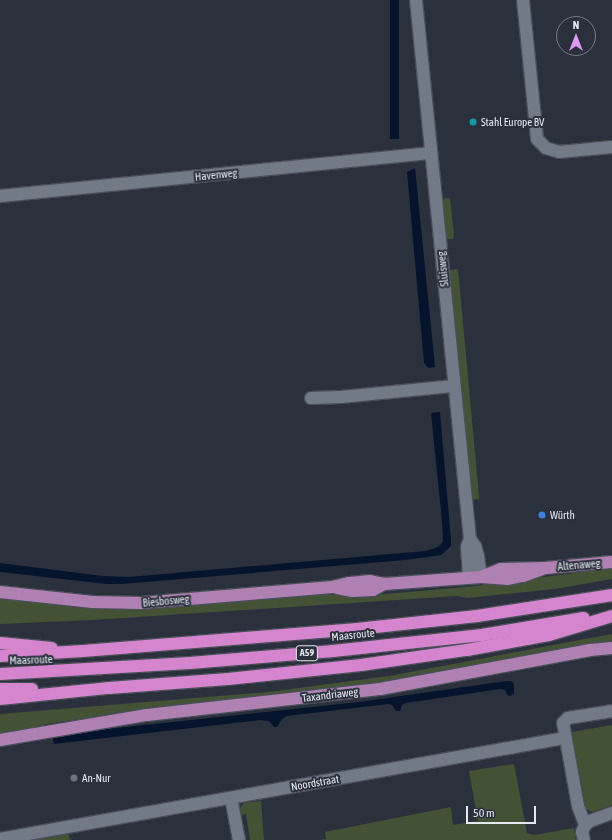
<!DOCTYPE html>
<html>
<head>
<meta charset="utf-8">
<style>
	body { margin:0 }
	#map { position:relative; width:612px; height:840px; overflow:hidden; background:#2b313c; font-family:"Asap Condensed",sans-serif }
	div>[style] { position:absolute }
	.green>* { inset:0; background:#435235 }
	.water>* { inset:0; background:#05142c; transform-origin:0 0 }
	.roads { filter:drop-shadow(1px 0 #494f58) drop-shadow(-1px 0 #494f58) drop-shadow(0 1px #494f58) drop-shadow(0 -1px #494f58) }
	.minor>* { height:12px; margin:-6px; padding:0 6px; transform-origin:6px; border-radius:6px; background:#737a87 }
	.major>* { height:12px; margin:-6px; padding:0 6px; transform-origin:6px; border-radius:6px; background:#ae81b2 }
	.highway>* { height:12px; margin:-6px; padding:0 6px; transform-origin:6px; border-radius:6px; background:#d585ce }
	.dots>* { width:11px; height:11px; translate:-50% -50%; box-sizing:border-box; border:2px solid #2b313c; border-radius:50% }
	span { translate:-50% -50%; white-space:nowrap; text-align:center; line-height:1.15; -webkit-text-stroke:4px #2b313c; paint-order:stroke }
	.shield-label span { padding:1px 3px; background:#2b313c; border:1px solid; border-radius:3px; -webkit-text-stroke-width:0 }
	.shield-label { font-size:10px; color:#e4e8ef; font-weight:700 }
	.poi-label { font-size:11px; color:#e4e8ef }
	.left { translate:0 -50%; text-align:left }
	.street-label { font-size:11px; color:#e4e8ef }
	.north { position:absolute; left:556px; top:16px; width:40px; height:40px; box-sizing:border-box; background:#2b313c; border:1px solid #757a84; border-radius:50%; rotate:0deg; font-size:11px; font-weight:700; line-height:16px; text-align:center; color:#e4e8ef }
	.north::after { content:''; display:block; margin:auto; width:14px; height:18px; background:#dd99f3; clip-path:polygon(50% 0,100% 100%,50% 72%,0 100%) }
	.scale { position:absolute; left:466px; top:806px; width:70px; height:18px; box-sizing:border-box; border:2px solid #e4e8ef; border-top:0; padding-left:5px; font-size:12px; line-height:14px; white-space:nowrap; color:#e4e8ef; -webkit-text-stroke:3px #2b313c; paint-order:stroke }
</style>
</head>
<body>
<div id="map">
	<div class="green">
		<i style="clip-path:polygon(450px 198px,454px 235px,453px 239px,445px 239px,441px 199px)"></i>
		<i style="clip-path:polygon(458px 269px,479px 496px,479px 499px,470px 500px,448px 270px)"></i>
		<i style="clip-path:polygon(612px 568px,612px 579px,555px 589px,467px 598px,457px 596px,93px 620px,0 624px,0 598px,70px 607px,120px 610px,311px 594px,368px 595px,397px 593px,476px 586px)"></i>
		<i style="clip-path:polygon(612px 634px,612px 643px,376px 684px,305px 693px,162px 707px,46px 724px,0 736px,0 714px,268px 692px,389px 676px)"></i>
		<i style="clip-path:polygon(612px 725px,612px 805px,592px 812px,586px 809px,572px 732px)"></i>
		<i style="clip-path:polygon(514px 764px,527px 833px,534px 835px,574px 828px,576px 840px,319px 840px,326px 839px,325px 832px,451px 807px,453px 825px,478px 821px,469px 771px)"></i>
		<i style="clip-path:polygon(261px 801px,264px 840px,250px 840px,246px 814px,241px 815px,240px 808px,244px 803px)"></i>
		<i style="clip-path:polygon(68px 830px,70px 840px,16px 840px)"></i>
	</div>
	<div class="water">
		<i style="left:390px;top:0;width:9px;height:139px"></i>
		<i style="clip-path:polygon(415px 168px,435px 367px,428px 368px,424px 363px,407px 172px)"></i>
		<i style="clip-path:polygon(440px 412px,451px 540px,451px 546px,441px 555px,405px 560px,122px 584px,107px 584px,0 572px,0 563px,103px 576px,129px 577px,425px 551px,438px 547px,443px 542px,442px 521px,431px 413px)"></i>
		<i style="clip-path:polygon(506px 681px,511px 681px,514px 684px,514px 693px,511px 696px,507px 695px,505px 690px,500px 689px,406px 703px,402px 705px,400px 711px,396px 711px,392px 705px,388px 704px,287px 716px,282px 719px,277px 727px,274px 727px,269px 721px,260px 720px,54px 744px,52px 735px,359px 702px)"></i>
	</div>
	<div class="roads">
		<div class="minor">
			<i style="left:416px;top:0;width:542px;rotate:84.28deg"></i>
			<i style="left:470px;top:539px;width:9px;rotate:111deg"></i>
			<i style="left:467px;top:547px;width:31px;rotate:86deg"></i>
			<i style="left:523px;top:0;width:140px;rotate:84.2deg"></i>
			<i style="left:537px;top:139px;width:13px;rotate:45deg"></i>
			<i style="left:546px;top:148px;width:14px;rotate:17deg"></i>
			<i style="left:559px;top:152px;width:53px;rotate:-5.4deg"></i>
			<i style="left:0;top:196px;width:433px;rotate:-5.7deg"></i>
			<i style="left:311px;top:398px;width:30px;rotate:-2deg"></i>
			<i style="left:341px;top:397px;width:114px;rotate:-5.6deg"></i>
			<i style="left:470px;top:539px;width:9px;rotate:54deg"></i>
			<i style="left:475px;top:546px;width:10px;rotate:73deg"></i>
			<i style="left:478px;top:556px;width:21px;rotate:82deg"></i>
			<i style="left:231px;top:798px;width:43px;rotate:79.2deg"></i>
			<i style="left:585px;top:825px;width:20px;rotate:-110deg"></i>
			<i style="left:578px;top:806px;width:84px;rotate:-100.2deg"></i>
			<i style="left:563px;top:723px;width:7px;rotate:-45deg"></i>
			<i style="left:568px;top:718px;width:45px;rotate:-9deg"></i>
			<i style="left:0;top:839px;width:574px;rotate:-10.14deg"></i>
			<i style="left:584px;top:840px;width:8px;rotate:-104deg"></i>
			<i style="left:582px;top:832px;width:8px;rotate:-67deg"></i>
			<i style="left:585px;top:825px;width:6px;rotate:-39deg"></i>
			<i style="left:590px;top:821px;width:23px;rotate:-20deg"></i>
		</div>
		<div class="major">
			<i style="left:483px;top:576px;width:19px;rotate:-21deg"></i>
			<i style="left:501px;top:569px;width:44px;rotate:-1.3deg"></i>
			<i style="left:545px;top:568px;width:67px;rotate:-5.1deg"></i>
			<i style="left:337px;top:588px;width:15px;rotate:11deg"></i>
			<i style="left:352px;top:591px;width:21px;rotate:-3deg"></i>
			<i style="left:373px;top:590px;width:13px;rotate:-29deg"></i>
			<i style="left:0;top:592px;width:93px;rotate:6.2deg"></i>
			<i style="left:92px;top:602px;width:49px;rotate:1.2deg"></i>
			<i style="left:141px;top:603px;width:192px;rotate:-4.8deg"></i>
			<i style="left:332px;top:587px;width:18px;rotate:-13deg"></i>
			<i style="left:350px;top:583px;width:20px;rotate:-6deg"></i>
			<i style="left:370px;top:581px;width:14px;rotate:12deg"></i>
			<i style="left:384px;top:584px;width:97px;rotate:-4.1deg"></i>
			<i style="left:481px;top:577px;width:26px;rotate:4deg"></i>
			<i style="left:507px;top:579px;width:16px;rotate:-11deg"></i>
			<i style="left:523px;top:576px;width:23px;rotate:-20deg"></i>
			<i style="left:0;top:740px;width:149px;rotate:-9.7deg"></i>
			<i style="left:147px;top:715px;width:234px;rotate:-6.4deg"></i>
			<i style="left:380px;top:689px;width:214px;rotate:-10.5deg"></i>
			<i style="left:590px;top:650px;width:22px;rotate:-5deg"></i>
		</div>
		<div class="highway">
			<i style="left:0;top:643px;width:52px;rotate:5.5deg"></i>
			<i style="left:0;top:656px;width:83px;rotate:-3.4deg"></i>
			<i style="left:83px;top:651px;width:275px;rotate:-4.6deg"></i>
			<i style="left:357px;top:629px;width:121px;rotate:-6.2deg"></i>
			<i style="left:477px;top:616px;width:137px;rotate:-8.8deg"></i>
			<i style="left:0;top:674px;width:190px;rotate:-3.3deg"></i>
			<i style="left:190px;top:663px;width:144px;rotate:-4.8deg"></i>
			<i style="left:333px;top:651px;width:150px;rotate:-6.1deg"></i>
			<i style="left:482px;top:635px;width:103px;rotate:-9.5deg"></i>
			<i style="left:0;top:689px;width:32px"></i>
			<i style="left:0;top:699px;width:110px;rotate:-5.8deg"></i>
			<i style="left:109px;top:688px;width:119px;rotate:-4.3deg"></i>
			<i style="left:228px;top:679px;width:134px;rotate:-6deg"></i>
			<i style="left:361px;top:665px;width:107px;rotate:-8.1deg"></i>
			<i style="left:467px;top:650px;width:83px;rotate:-10.4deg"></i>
			<i style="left:549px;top:635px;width:66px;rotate:-16.8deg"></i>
		</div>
	</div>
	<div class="dots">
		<i style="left:473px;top:122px;background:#0f9aa8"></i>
		<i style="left:542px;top:515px;background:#3f7fe0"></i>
		<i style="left:74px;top:778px;background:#6b7280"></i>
	</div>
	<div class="shield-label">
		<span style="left:307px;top:653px">A59</span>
	</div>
	<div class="poi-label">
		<span class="left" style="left:481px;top:122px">Stahl Europe BV</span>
		<span class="left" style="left:550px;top:515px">Würth</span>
		<span class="left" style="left:82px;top:778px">An-Nur</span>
	</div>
	<div class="street-label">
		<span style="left:216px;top:175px;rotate:-6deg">Havenweg</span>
		<span style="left:443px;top:269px;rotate:-96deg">Sluisweg</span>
		<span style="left:579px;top:565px;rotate:-5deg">Altenaweg</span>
		<span style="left:166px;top:601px;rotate:-5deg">Biesbosweg</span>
		<span style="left:353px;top:635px;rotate:-6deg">Maasroute</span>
		<span style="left:31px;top:660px;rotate:-2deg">Maasroute</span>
		<span style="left:330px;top:695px;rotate:-7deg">Taxandriaweg</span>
		<span style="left:315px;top:783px;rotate:-10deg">Noordstraat</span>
	</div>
	<div class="north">N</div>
	<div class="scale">50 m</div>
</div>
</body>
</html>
